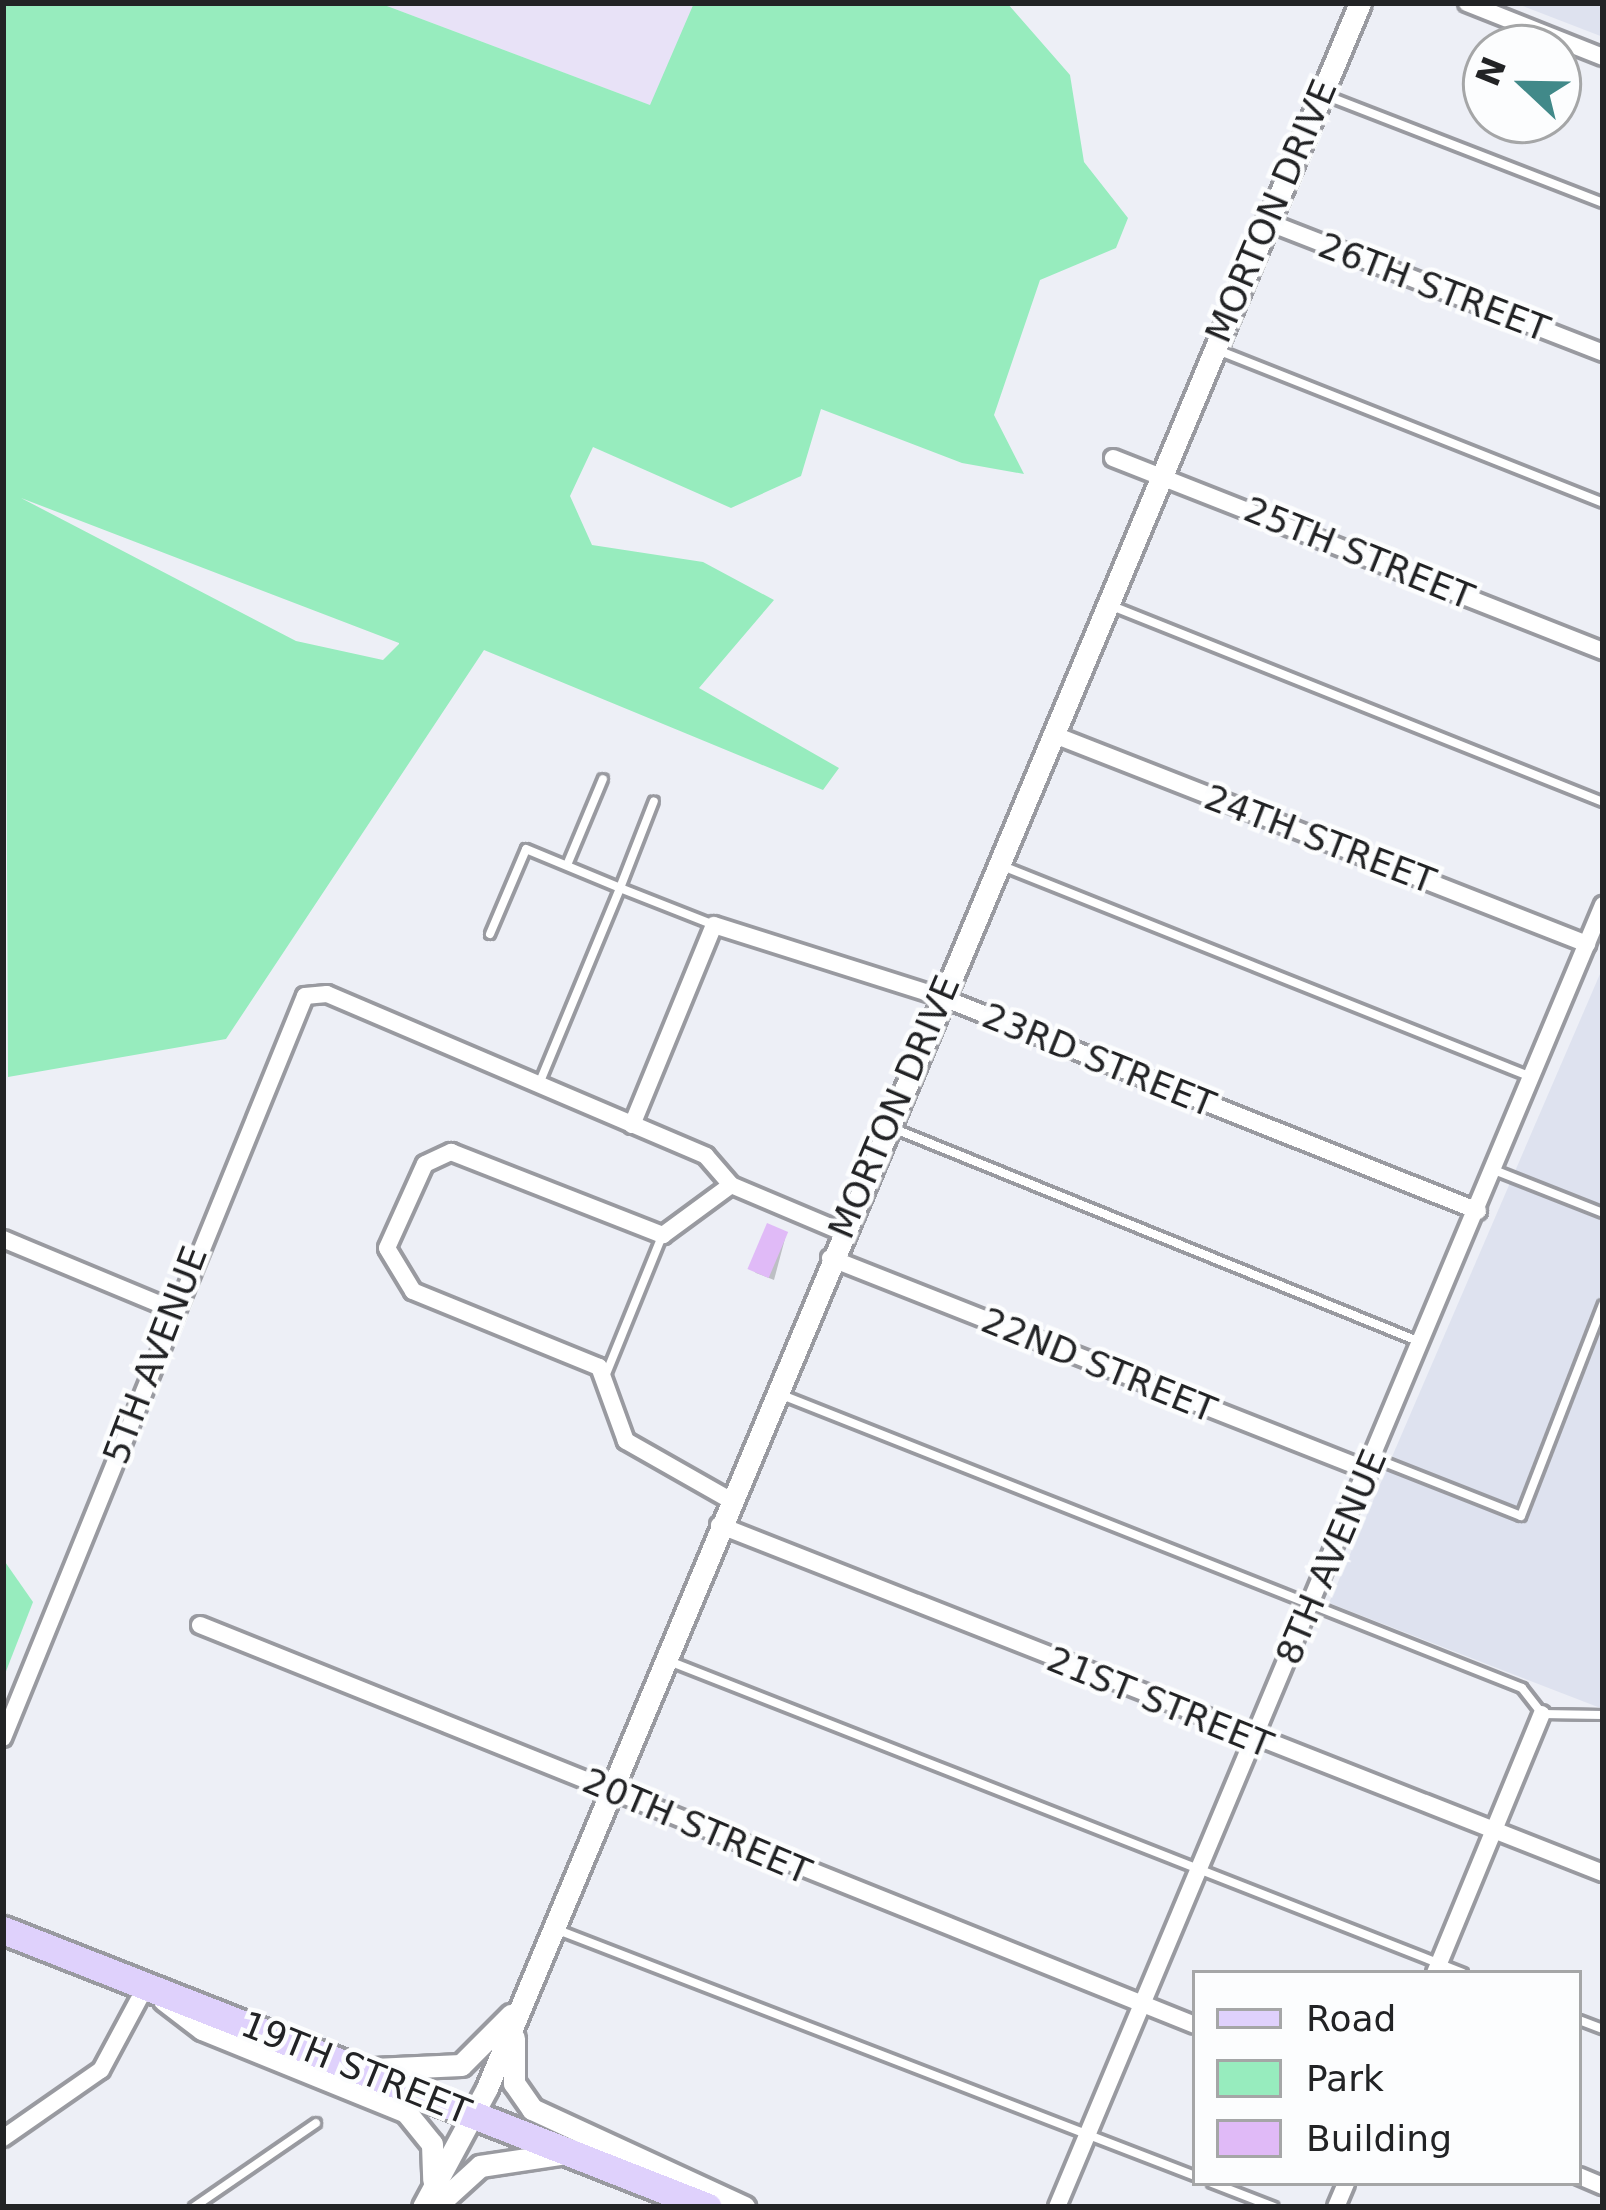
<!DOCTYPE html>
<html>
<head>
<meta charset="utf-8">
<style>
	body { margin:0 }
	#map { position:relative; width:1606px; height:2210px; overflow:hidden; background:#edeff6; font-family:"DejaVu Sans",sans-serif }
	div>[style] { position:absolute }
	.built>* { inset:0; background:#dee2ef }
	.education>* { inset:0; background:#e8e2f7 }
	.green>* { inset:0; background:#97ecbe }
	.shadow>* { inset:0; background:#0003 }
	.building>* { inset:0; background:#e0baf7; transform-origin:0 0 }
	.roads { filter:drop-shadow(3px 0 #999aa0) drop-shadow(-3px 0 #999aa0) drop-shadow(0 3px #999aa0) drop-shadow(0 -3px #999aa0) }
	.service>* { height:8px; margin:-4px; padding:0 4px; transform-origin:4px; border-radius:4px; background:#fff }
	.minor>* { height:16px; margin:-8px; padding:0 8px; transform-origin:8px; border-radius:8px; background:#fff }
	.tertiary>* { height:21px; margin:-10.5px; padding:0 10.5px; transform-origin:10.5px; border-radius:10.5px; background:#fff }
	.primary>* { height:27px; margin:-13.5px; padding:0 13.5px; transform-origin:13.5px; border-radius:13.5px; background:#dfd1fc }
	span { translate:-50% -50%; white-space:nowrap; text-align:center; line-height:1.15; -webkit-text-stroke:9px #fcfdfe; paint-order:stroke }
	.street-label { font-size:36px; color:#222325 }
	.frame { position:absolute; inset:0; border:6px solid #222325; pointer-events:none }
	.legend { position:absolute; left:1192px; top:1970px; width:390px; height:216px; box-sizing:border-box; background:#fcfdfe; border:3px solid #a5a6a7; margin:0; padding:15px 21px; list-style:none; font-size:36px; color:#222325 }
	.legend li { display:flex; align-items:center; gap:24px; height:60px }
	.legend b { width:60px; border:3px solid #a5a6a7 }
	.north { position:absolute; left:1462px; top:24px; width:120px; height:120px; box-sizing:border-box; background:#fcfdfe; border:3px solid #a5a6a7; border-radius:50%; rotate:292deg; font-size:33px; font-weight:700; line-height:48px; text-align:center; color:#222325 }
	.north::after { content:''; display:block; margin:auto; width:42px; height:54px; background:#418989; clip-path:polygon(50% 0,100% 100%,50% 72%,0 100%) }
</style>
</head>
<body>
<div id="map">
	<div class="built">
		<i style="clip-path:polygon(1515px 3px,1603px 3px,1603px 37px)"></i>
		<i style="clip-path:polygon(1603px 967px,1603px 1709px,1329px 1603px)"></i>
	</div>
	<div class="education">
		<i style="clip-path:polygon(379px 3px,715px 3px,671px 113px)"></i>
	</div>
	<div class="green">
		<i style="clip-path:polygon(evenodd,3px 3px,379px 3px,650px 105px,694px 3px,1007px 3px,1070px 75px,1084px 162px,1128px 218px,1116px 248px,1040px 280px,994px 415px,1024px 474px,962px 463px,821px 409px,801px 476px,731px 508px,593px 447px,570px 496px,592px 545px,703px 562px,774px 600px,699px 688px,839px 768px,823px 790px,484px 650px,226px 1039px,8px 1077px,3px 3px,21px 498px,399px 643px,399px 644px,383px 660px,296px 641px,21px 498px)"></i>
		<i style="clip-path:polygon(3px 1559px,33px 1602px,3px 1679px)"></i>
	</div>
	<div class="shadow">
		<i style="clip-path:polygon(786px 1235px,774px 1280px,756px 1273px,751px 1268px)"></i>
	</div>
	<div class="building">
		<i style="left:767px;top:1223px;width:23px;height:50px;rotate:23deg"></i>
	</div>
	<div class="roads">
		<div class="service">
			<i style="left:1322px;top:94px;width:301px;rotate:21.2deg"></i>
			<i style="left:1220px;top:351px;width:412px;rotate:21.6deg"></i>
			<i style="left:1112px;top:606px;width:529px;rotate:21.76deg"></i>
			<i style="left:567px;top:865px;width:93px;rotate:-67.3deg"></i>
			<i style="left:1005px;top:867px;width:566px;rotate:21.76deg"></i>
			<i style="left:490px;top:934px;width:92px;rotate:-67deg"></i>
			<i style="left:526px;top:849px;width:102px;rotate:22.5deg"></i>
			<i style="left:620px;top:888px;width:93px;rotate:-68.7deg"></i>
			<i style="left:539px;top:1084px;width:212px;rotate:-67.5deg"></i>
			<i style="left:620px;top:888px;width:101px;rotate:21.5deg"></i>
			<i style="left:895px;top:1129px;width:567px;rotate:22.08deg"></i>
			<i style="left:1494px;top:1170px;width:117px;rotate:21.5deg"></i>
			<i style="left:606px;top:1374px;width:149px;rotate:-67.9deg"></i>
			<i style="left:782px;top:1395px;width:796px;rotate:21.6deg"></i>
			<i style="left:1522px;top:1688px;width:33px;rotate:52deg"></i>
			<i style="left:1542px;top:1714px;width:61px;rotate:0.9deg"></i>
			<i style="left:1374px;top:1458px;width:158px;rotate:21.5deg"></i>
			<i style="left:1521px;top:1516px;width:226px;rotate:-68.8deg"></i>
			<i style="left:669px;top:1661px;width:853px;rotate:21.45deg"></i>
			<i style="left:558px;top:1930px;width:683px;rotate:21.12deg"></i>
			<i style="left:1579px;top:2020px;width:26px;rotate:21deg"></i>
			<i style="left:1212px;top:2183px;width:66px;rotate:21.2deg"></i>
			<i style="left:194px;top:2207px;width:148px;rotate:-34.5deg"></i>
		</div>
		<div class="minor">
			<i style="left:1467px;top:3px;width:146px;rotate:21.7deg"></i>
			<i style="left:1265px;top:221px;width:363px;rotate:21.3deg"></i>
			<i style="left:1113px;top:458px;width:527px;rotate:21.5deg"></i>
			<i style="left:1052px;top:734px;width:575px;rotate:21.43deg"></i>
			<i style="left:632px;top:1125px;width:216px;rotate:-67.7deg"></i>
			<i style="left:714px;top:925px;width:238px;rotate:17.6deg"></i>
			<i style="left:941px;top:997px;width:578px;rotate:21.73deg"></i>
			<i style="left:3px;top:1239px;width:182px;rotate:22.6deg"></i>
			<i style="left:830px;top:1258px;width:580px;rotate:21.56deg"></i>
			<i style="left:730px;top:1500px;width:120px;rotate:-150.4deg"></i>
			<i style="left:626px;top:1441px;width:79px;rotate:-110deg"></i>
			<i style="left:599px;top:1367px;width:201px;rotate:-157.8deg"></i>
			<i style="left:413px;top:1291px;width:50px;rotate:-121.2deg"></i>
			<i style="left:387px;top:1248px;width:92px;rotate:-65.7deg"></i>
			<i style="left:425px;top:1164px;width:29px;rotate:-25deg"></i>
			<i style="left:451px;top:1152px;width:228px;rotate:21.4deg"></i>
			<i style="left:663px;top:1235px;width:84px;rotate:-36.3deg"></i>
			<i style="left:719px;top:1525px;width:950px;rotate:21.49deg"></i>
			<i style="left:200px;top:1625px;width:1072px;rotate:21.9deg"></i>
			<i style="left:3px;top:1738px;width:801px;rotate:-67.85deg"></i>
			<i style="left:305px;top:996px;width:22px;rotate:-5deg"></i>
			<i style="left:327px;top:994px;width:412px;rotate:23.1deg"></i>
			<i style="left:706px;top:1156px;width:38px;rotate:49deg"></i>
			<i style="left:731px;top:1185px;width:121px;rotate:22.9deg"></i>
			<i style="left:1435px;top:1973px;width:280px;rotate:-67.6deg"></i>
			<i style="left:3px;top:2138px;width:119px;rotate:-34.8deg"></i>
			<i style="left:101px;top:2070px;width:93px;rotate:-61.8deg"></i>
			<i style="left:1579px;top:2176px;width:26px;rotate:23deg"></i>
			<i style="left:1057px;top:2207px;width:1412px;rotate:-67.25deg"></i>
			<i style="left:1336px;top:2207px;width:26px;rotate:-67deg"></i>
		</div>
		<div class="tertiary">
			<i style="left:164px;top:2000px;width:48px;rotate:37.3deg"></i>
			<i style="left:202px;top:2029px;width:220px;rotate:22.1deg"></i>
			<i style="left:406px;top:2112px;width:41px;rotate:50.9deg"></i>
			<i style="left:432px;top:2144px;width:36px;rotate:88deg"></i>
			<i style="left:514px;top:2038px;width:45px;rotate:90deg"></i>
			<i style="left:514px;top:2083px;width:32px;rotate:55deg"></i>
			<i style="left:532px;top:2109px;width:234px;rotate:24.8deg"></i>
			<i style="left:374px;top:2069px;width:87px;rotate:-2.6deg"></i>
			<i style="left:461px;top:2065px;width:71px;rotate:-45deg"></i>
			<i style="left:423px;top:2207px;width:135px;rotate:-61.7deg"></i>
			<i style="left:487px;top:2088px;width:2260px;rotate:-67.28deg"></i>
			<i style="left:435px;top:2207px;width:61px;rotate:-42.3deg"></i>
			<i style="left:480px;top:2166px;width:80px;rotate:-8.6deg"></i>
		</div>
		<div class="primary">
			<i style="left:3px;top:1930px;width:757px;rotate:21.45deg"></i>
		</div>
	</div>
	<div class="street-label">
		<span style="left:1271px;top:211px;rotate:-67deg">MORTON DRIVE</span>
		<span style="left:1434px;top:287px;rotate:21deg">26TH STREET</span>
		<span style="left:1359px;top:553px;rotate:22deg">25TH STREET</span>
		<span style="left:1320px;top:839px;rotate:21deg">24TH STREET</span>
		<span style="left:1099px;top:1060px;rotate:22deg">23RD STREET</span>
		<span style="left:894px;top:1107px;rotate:-67deg">MORTON DRIVE</span>
		<span style="left:155px;top:1355px;rotate:-69deg">5TH AVENUE</span>
		<span style="left:1099px;top:1365px;rotate:22deg">22ND STREET</span>
		<span style="left:1331px;top:1557px;rotate:-67deg">8TH AVENUE</span>
		<span style="left:1160px;top:1702px;rotate:22deg">21ST STREET</span>
		<span style="left:697px;top:1826px;rotate:23deg">20TH STREET</span>
		<span style="left:356px;top:2068px;rotate:22deg">19TH STREET</span>
	</div>
	<div class="frame"></div>
	<ul class="legend">
	<li><b style="height:15px;background:#dfd1fc"></b>Road</li>
	<li><b style="height:33px;background:#97ecbe"></b>Park</li>
	<li><b style="height:33px;background:#e0baf7"></b>Building</li>
	</ul>
	<div class="north">N</div>
</div>
</body>
</html>
